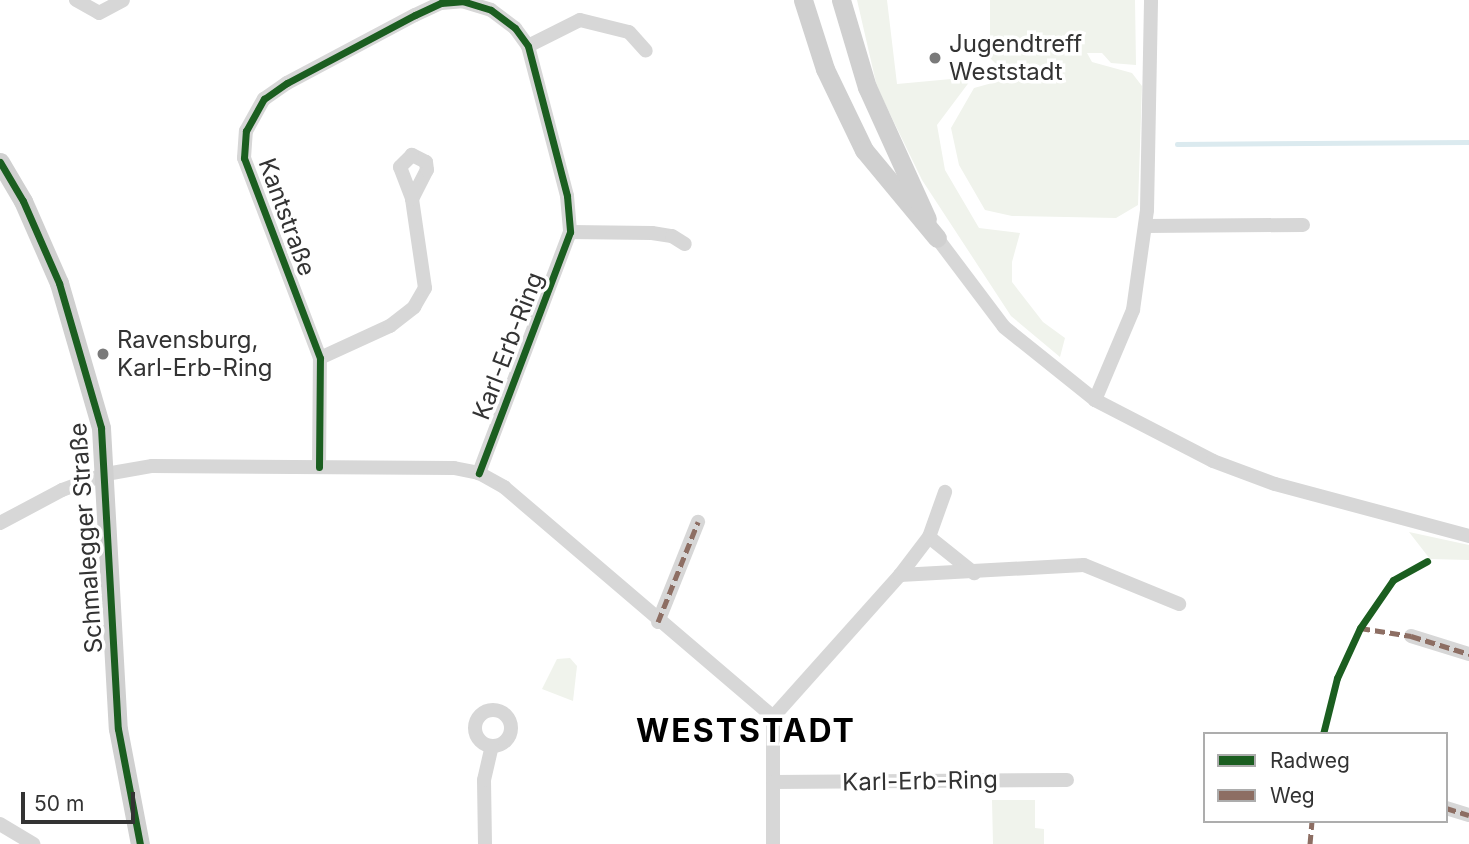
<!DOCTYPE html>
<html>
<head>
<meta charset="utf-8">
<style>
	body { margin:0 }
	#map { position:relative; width:1469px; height:844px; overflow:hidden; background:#fff; font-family:Inter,sans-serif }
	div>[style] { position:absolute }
	.green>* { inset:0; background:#f0f3ec }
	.stream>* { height:4.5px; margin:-2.25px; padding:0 2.25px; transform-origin:2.25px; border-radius:2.25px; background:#dbeaef }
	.street>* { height:14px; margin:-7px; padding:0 7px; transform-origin:7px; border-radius:7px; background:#d7d7d7 }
	.street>.ring { margin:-7px; padding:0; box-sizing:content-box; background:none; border:14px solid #d7d7d7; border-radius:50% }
	.secondary>* { height:19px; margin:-9.5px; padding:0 9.5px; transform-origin:9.5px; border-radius:9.5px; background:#d0d0d0 }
	.quiet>* { height:5px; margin-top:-2.5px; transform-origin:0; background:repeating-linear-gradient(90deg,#8d6e63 0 10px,transparent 0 15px) }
	.cycleway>* { height:7px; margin:-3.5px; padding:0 3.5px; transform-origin:3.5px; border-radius:3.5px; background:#1b5e20 }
	.dots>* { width:19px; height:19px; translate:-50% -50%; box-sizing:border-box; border:4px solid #fff; border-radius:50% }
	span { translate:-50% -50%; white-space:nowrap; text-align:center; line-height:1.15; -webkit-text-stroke:7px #fff; paint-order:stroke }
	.poi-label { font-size:24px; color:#333 }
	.left { translate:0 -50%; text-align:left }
	.street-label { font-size:24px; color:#333 }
	.district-label { font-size:32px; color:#000; font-weight:700; letter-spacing:2px }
	.legend { position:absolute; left:1203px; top:732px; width:245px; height:91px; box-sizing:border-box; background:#fff; border:2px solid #adadad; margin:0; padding:9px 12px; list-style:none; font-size:21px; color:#333 }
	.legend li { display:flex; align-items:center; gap:14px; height:35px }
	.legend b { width:35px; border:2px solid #adadad }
	.scale { position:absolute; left:21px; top:792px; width:114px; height:32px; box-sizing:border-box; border:4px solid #333; border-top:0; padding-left:9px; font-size:21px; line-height:24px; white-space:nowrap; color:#333; -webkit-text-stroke:5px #fff; paint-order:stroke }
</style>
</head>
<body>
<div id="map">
	<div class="green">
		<i style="clip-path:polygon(857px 0,887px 0,897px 84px,973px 77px,937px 125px,945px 170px,979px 228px,1020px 233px,1012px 262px,1012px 282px,1043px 322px,1065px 338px,1060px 357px,1011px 316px,922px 180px,877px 87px)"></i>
		<i style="clip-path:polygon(990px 0,1135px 0,1136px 65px,1111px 63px,1102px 53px,1087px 53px,1092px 62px,1132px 73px,1142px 86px,1138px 205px,1116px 218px,1012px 216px,985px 210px,959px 165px,951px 128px,974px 88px,1010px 78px,990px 58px)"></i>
		<i style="clip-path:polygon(1409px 532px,1469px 545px,1469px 560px,1430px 559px)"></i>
		<i style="clip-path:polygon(570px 658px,577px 666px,573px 701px,542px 689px,557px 659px)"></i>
		<i style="clip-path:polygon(992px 800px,1035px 800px,1035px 828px,1044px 829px,1044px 844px,993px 844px)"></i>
	</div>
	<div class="stream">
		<i style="left:1177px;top:144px;width:292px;rotate:-0.4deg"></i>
	</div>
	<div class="street">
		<i style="left:76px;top:0;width:26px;rotate:29deg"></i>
		<i style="left:99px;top:13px;width:27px;rotate:-28deg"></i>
		<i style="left:528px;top:46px;width:58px;rotate:-26.6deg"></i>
		<i style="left:580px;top:20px;width:50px;rotate:13.8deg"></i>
		<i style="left:629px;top:32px;width:25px;rotate:48deg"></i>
		<i style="left:1145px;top:226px;width:158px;rotate:-0.4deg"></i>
		<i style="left:570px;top:232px;width:82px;rotate:0.7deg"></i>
		<i style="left:652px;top:233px;width:20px;rotate:9deg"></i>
		<i style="left:672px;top:236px;width:15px;rotate:32deg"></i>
		<i style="left:937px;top:238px;width:111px;rotate:53deg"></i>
		<i style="left:1004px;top:327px;width:117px;rotate:38.7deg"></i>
		<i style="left:1095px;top:400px;width:133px;rotate:27.3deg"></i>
		<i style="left:1213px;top:461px;width:66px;rotate:20.4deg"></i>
		<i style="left:1275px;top:484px;width:201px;rotate:15deg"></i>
		<i style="left:320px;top:358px;width:77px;rotate:-24.6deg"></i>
		<i style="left:390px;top:326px;width:31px;rotate:-38deg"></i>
		<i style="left:414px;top:307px;width:22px;rotate:-60deg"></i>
		<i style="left:425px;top:288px;width:90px;rotate:-98.3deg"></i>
		<i style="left:412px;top:199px;width:33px;rotate:-63deg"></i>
		<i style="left:427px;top:170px;width:8px;rotate:-97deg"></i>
		<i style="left:426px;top:162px;width:16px;rotate:-153deg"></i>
		<i style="left:412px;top:155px;width:17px;rotate:135deg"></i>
		<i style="left:400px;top:167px;width:34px;rotate:69deg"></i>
		<i style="left:1095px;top:400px;width:98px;rotate:-67.1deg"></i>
		<i style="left:1133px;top:310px;width:101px;rotate:-82deg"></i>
		<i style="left:1147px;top:210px;width:210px;rotate:-88.9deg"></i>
		<i style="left:319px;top:467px;width:109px;rotate:-89.5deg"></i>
		<i style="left:320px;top:358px;width:214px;rotate:-110.8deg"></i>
		<i style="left:244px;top:158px;width:27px;rotate:-86deg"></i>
		<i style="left:246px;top:131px;width:37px;rotate:-61deg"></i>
		<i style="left:264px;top:99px;width:28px;rotate:-35deg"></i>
		<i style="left:287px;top:83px;width:145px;rotate:-28deg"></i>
		<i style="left:415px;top:15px;width:29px;rotate:-25deg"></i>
		<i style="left:441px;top:3px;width:21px;rotate:-5deg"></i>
		<i style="left:462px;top:1px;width:30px;rotate:17deg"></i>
		<i style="left:491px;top:10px;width:30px;rotate:37deg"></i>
		<i style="left:515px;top:28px;width:22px;rotate:54deg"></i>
		<i style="left:528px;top:46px;width:155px;rotate:75.4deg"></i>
		<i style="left:567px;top:196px;width:36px;rotate:85deg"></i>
		<i style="left:570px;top:232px;width:258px;rotate:110.7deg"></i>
		<i style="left:0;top:523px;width:70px;rotate:-28deg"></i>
		<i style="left:62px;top:490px;width:47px;rotate:-20deg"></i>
		<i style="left:106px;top:474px;width:47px;rotate:-9.9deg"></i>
		<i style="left:152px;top:466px;width:302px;rotate:0.4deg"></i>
		<i style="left:454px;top:468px;width:25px;rotate:11deg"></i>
		<i style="left:479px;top:473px;width:29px;rotate:29deg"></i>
		<i style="left:504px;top:487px;width:354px;rotate:40.5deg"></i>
		<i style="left:773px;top:717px;width:127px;rotate:90deg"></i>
		<i style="left:929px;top:537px;width:58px;rotate:38.7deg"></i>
		<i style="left:900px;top:575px;width:184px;rotate:-3.1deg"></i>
		<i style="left:1084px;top:565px;width:103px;rotate:22.3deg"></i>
		<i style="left:658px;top:622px;width:108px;rotate:-68.2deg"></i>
		<i style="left:1411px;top:636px;width:61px;rotate:17.2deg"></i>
		<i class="ring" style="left:475px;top:710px;width:22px;height:22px"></i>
		<i style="left:773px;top:717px;width:191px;rotate:-48.2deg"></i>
		<i style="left:900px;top:575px;width:48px;rotate:-52.7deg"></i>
		<i style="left:929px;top:537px;width:48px;rotate:-70.4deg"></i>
		<i style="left:773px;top:782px;width:294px;rotate:-0.4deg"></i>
		<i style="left:1446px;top:808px;width:24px;rotate:17deg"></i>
		<i style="left:0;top:824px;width:39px;rotate:31deg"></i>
		<i style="left:485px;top:844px;width:64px;rotate:-90.9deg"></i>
		<i style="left:484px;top:780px;width:35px;rotate:-77deg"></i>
	</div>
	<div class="secondary">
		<i style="left:803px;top:0;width:72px;rotate:72.3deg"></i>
		<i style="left:825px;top:69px;width:90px;rotate:64.3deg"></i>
		<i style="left:864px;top:150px;width:114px;rotate:50.3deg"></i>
		<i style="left:841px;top:0;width:91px;rotate:73.4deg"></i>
		<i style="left:867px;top:87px;width:145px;rotate:65.6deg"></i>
		<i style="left:0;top:162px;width:45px;rotate:59.5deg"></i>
		<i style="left:23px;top:201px;width:90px;rotate:66.3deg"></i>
		<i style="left:59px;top:283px;width:151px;rotate:73.8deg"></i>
		<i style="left:101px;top:428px;width:301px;rotate:86.8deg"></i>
		<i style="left:118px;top:729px;width:117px;rotate:79.2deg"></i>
	</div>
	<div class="quiet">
		<i style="left:658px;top:622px;width:108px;rotate:-68.2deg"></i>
		<i style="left:1360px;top:628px;width:52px;rotate:8.9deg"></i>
		<i style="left:1411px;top:636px;width:61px;rotate:17.2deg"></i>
		<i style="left:1446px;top:808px;width:24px;rotate:17deg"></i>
		<i style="left:1310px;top:844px;width:23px;rotate:-85deg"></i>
	</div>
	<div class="cycleway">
		<i style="left:0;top:162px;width:45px;rotate:59.5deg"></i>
		<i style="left:23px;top:201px;width:90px;rotate:66.3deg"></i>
		<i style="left:59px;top:283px;width:151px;rotate:73.8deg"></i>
		<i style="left:101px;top:428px;width:301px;rotate:86.8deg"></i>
		<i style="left:118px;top:729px;width:117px;rotate:79.2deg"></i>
		<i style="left:319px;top:467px;width:109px;rotate:-89.5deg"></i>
		<i style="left:320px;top:358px;width:214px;rotate:-110.8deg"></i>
		<i style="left:244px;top:158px;width:27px;rotate:-86deg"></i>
		<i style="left:246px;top:131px;width:37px;rotate:-61deg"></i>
		<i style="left:264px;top:99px;width:28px;rotate:-35deg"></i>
		<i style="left:287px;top:83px;width:145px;rotate:-28deg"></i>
		<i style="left:415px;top:15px;width:29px;rotate:-25deg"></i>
		<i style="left:441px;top:3px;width:21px;rotate:-5deg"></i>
		<i style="left:462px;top:1px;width:30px;rotate:17deg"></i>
		<i style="left:491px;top:10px;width:30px;rotate:37deg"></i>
		<i style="left:515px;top:28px;width:22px;rotate:54deg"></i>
		<i style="left:528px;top:46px;width:155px;rotate:75.4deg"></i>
		<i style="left:567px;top:196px;width:36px;rotate:85deg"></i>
		<i style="left:570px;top:232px;width:258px;rotate:110.7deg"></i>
		<i style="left:1323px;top:734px;width:58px;rotate:-76deg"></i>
		<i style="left:1337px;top:678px;width:55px;rotate:-65.3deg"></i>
		<i style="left:1360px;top:628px;width:58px;rotate:-55.5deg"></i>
		<i style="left:1393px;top:580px;width:39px;rotate:-29deg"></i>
	</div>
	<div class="dots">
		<i style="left:935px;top:58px;background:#7a7a7a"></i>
		<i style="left:103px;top:354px;background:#7a7a7a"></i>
	</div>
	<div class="poi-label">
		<span class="left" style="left:949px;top:58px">Jugendtreff<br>Weststadt</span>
		<span class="left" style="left:117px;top:354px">Ravensburg,<br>Karl-Erb-Ring</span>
	</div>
	<div class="street-label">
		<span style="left:287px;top:217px;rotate:70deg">Kantstraße</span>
		<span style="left:508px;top:346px;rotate:-69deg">Karl-Erb-Ring</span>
		<span style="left:86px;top:538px;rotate:-94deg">Schmalegger Straße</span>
		<span style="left:920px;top:781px;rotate:-1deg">Karl-Erb-Ring</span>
	</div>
	<div class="district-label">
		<span style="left:746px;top:731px">WESTSTADT</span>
	</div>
	<ul class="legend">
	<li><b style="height:9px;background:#1b5e20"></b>Radweg</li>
	<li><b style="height:9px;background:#8d6e63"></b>Weg</li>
	</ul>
	<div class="scale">50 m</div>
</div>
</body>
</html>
